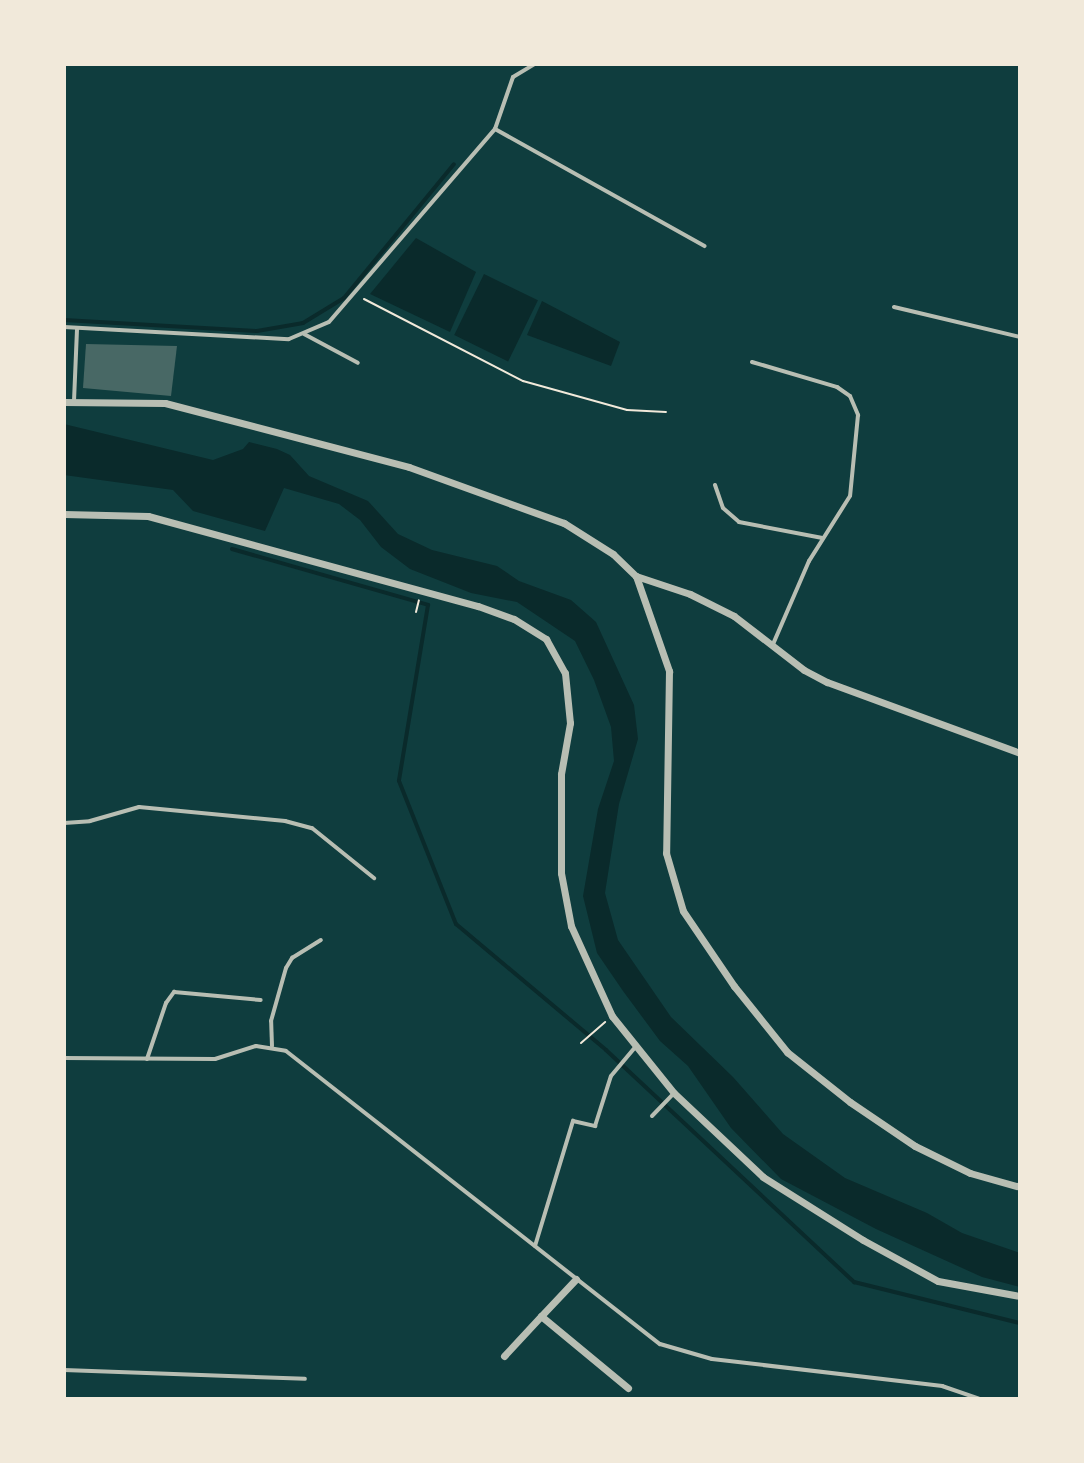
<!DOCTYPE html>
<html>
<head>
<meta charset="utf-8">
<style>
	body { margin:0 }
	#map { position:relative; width:1084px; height:1463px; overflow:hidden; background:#0f3d3e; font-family:Overpass,sans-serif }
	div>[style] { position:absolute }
	.water>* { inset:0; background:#0a2a2b; transform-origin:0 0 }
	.stream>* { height:4px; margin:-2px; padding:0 2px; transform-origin:2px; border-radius:2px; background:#0a2a2b }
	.building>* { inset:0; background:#486865 }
	.path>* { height:2px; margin:-1px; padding:0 1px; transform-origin:1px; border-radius:1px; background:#f1e9da }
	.service>* { height:4px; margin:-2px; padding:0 2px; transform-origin:2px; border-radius:2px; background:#b8beb3 }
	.minor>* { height:7px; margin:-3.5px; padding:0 3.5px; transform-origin:3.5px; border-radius:3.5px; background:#b8beb3 }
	span { translate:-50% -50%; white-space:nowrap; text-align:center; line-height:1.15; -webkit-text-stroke:8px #f1e9da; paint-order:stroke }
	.frame { position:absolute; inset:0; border:66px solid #f1e9da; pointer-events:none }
</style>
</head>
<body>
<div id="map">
	<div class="water">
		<i style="clip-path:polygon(416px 238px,476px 272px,450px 332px,370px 294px)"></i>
		<i style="left:484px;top:274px;width:60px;height:68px;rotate:26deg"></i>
		<i style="clip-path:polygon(542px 301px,620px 342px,611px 366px,527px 335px)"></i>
		<i style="clip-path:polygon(64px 424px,213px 460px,243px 449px,249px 442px,277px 449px,290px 455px,309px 476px,368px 501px,398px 534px,432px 550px,497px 566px,519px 581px,571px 600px,596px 622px,634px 705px,638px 739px,619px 804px,605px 893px,618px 940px,671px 1017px,733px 1077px,783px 1134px,845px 1178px,927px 1213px,962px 1233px,1020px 1253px,1020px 1287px,982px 1277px,876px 1229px,781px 1179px,731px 1128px,688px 1066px,660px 1041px,623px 991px,597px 953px,583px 896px,598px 809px,614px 761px,611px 727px,594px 680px,575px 641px,517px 602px,471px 593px,410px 569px,381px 547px,360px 520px,339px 504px,284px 488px,265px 531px,193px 511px,173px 490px,64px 475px)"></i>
	</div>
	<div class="stream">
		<i style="left:64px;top:320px;width:193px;rotate:3.3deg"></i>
		<i style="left:257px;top:331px;width:47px;rotate:-9.9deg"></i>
		<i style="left:303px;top:323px;width:48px;rotate:-31.4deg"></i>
		<i style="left:344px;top:298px;width:173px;rotate:-50.6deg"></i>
		<i style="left:232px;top:549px;width:204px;rotate:15.9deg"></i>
		<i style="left:428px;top:605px;width:178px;rotate:99.4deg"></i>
		<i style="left:399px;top:781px;width:154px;rotate:68.3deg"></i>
		<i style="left:456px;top:924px;width:196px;rotate:40deg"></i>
		<i style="left:606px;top:1050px;width:340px;rotate:43.1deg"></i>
		<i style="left:854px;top:1282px;width:171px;rotate:13.9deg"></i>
	</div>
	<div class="building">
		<i style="clip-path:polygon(86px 344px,177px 346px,171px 396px,83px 388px)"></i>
	</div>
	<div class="path">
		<i style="left:364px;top:299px;width:179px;rotate:27.3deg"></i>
		<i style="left:523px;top:381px;width:108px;rotate:15.6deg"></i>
		<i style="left:627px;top:410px;width:39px;rotate:3deg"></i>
		<i style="left:416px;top:612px;width:12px;rotate:-76deg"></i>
		<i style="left:581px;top:1043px;width:32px;rotate:-41deg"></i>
	</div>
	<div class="service">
		<i style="left:495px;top:129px;width:240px;rotate:29.2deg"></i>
		<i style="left:894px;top:307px;width:130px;rotate:13.4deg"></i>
		<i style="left:64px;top:327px;width:225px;rotate:3.1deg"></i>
		<i style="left:289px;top:339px;width:43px;rotate:-23deg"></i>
		<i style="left:329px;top:322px;width:255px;rotate:-49.3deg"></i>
		<i style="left:495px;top:129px;width:55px;rotate:-70.9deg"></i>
		<i style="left:513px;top:77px;width:26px;rotate:-31deg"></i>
		<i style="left:304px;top:334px;width:61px;rotate:28.2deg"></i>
		<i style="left:752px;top:362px;width:89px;rotate:16.4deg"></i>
		<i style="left:837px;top:387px;width:16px;rotate:35deg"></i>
		<i style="left:850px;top:396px;width:21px;rotate:67deg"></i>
		<i style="left:858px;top:415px;width:81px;rotate:95.6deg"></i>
		<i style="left:850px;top:496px;width:77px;rotate:122.2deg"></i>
		<i style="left:809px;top:561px;width:90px;rotate:113.4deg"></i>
		<i style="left:74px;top:401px;width:73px;rotate:-87.6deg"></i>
		<i style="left:715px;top:485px;width:24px;rotate:71deg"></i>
		<i style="left:723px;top:508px;width:21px;rotate:41deg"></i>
		<i style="left:739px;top:522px;width:85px;rotate:10.9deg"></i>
		<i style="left:64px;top:823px;width:26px;rotate:-4deg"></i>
		<i style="left:90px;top:821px;width:51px;rotate:-15.9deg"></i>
		<i style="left:139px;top:807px;width:147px;rotate:5.5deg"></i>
		<i style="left:285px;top:821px;width:28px;rotate:15deg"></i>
		<i style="left:312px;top:828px;width:80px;rotate:38.9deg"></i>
		<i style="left:272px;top:1046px;width:25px;rotate:-92deg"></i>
		<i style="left:271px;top:1021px;width:55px;rotate:-74.2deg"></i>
		<i style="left:286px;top:968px;width:12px;rotate:-59deg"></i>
		<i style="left:292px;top:958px;width:34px;rotate:-32deg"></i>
		<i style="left:64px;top:1058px;width:151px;rotate:0.4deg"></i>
		<i style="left:215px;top:1059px;width:43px;rotate:-17.6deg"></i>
		<i style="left:256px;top:1046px;width:30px;rotate:9deg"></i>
		<i style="left:286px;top:1051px;width:475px;rotate:38.1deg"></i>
		<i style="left:660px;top:1344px;width:54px;rotate:16.1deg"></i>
		<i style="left:712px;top:1359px;width:232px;rotate:6.7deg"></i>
		<i style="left:942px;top:1386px;width:39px;rotate:19deg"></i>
		<i style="left:147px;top:1059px;width:59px;rotate:-71.3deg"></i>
		<i style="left:166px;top:1003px;width:14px;rotate:-54deg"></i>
		<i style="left:174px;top:992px;width:87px;rotate:5.3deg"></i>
		<i style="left:652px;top:1116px;width:32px;rotate:-46deg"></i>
		<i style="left:535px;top:1246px;width:131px;rotate:-73.1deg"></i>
		<i style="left:573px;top:1121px;width:23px;rotate:13deg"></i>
		<i style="left:595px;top:1126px;width:52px;rotate:-72.3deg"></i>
		<i style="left:611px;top:1076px;width:39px;rotate:-50deg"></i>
		<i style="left:64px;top:1370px;width:241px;rotate:2.1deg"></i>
	</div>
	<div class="minor">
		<i style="left:64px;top:402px;width:101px;rotate:0.6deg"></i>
		<i style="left:165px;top:403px;width:252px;rotate:14.7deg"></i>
		<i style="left:409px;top:467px;width:165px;rotate:19.9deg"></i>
		<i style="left:564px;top:523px;width:58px;rotate:32.3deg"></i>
		<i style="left:613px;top:554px;width:32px;rotate:44deg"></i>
		<i style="left:636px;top:576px;width:101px;rotate:70.8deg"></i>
		<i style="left:669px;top:671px;width:182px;rotate:90.9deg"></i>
		<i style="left:666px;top:853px;width:60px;rotate:73.7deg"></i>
		<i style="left:683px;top:911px;width:91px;rotate:55.8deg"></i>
		<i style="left:734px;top:986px;width:85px;rotate:51.2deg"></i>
		<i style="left:787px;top:1052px;width:80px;rotate:38.4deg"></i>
		<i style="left:850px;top:1102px;width:78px;rotate:34.1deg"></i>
		<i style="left:915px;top:1146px;width:61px;rotate:26.1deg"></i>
		<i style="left:970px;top:1173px;width:52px;rotate:15.6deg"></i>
		<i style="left:64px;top:514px;width:84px;rotate:1.4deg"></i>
		<i style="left:148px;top:516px;width:342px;rotate:15.3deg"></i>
		<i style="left:478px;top:606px;width:38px;rotate:20deg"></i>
		<i style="left:514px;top:619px;width:38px;rotate:32deg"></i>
		<i style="left:546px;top:639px;width:39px;rotate:61deg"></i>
		<i style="left:565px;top:673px;width:50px;rotate:84.3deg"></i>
		<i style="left:570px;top:723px;width:52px;rotate:100deg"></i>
		<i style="left:561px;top:774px;width:99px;rotate:90deg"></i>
		<i style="left:561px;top:873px;width:54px;rotate:79.3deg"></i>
		<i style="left:571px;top:926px;width:99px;rotate:65.5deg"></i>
		<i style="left:612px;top:1016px;width:99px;rotate:51.2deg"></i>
		<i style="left:674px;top:1093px;width:122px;rotate:43.3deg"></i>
		<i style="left:763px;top:1177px;width:118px;rotate:32.2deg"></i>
		<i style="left:863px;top:1240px;width:85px;rotate:28.7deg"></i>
		<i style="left:938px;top:1281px;width:83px;rotate:10.4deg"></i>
		<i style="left:636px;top:576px;width:57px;rotate:18.4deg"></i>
		<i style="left:690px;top:594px;width:49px;rotate:26.6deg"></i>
		<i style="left:734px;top:616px;width:88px;rotate:37.6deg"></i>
		<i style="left:804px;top:670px;width:26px;rotate:28deg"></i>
		<i style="left:827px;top:682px;width:206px;rotate:20.2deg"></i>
		<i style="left:576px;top:1279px;width:51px;rotate:133.4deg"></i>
		<i style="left:541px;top:1316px;width:113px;rotate:39.6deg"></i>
		<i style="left:504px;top:1356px;width:54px;rotate:-47.2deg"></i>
	</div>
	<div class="frame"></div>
</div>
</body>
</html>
